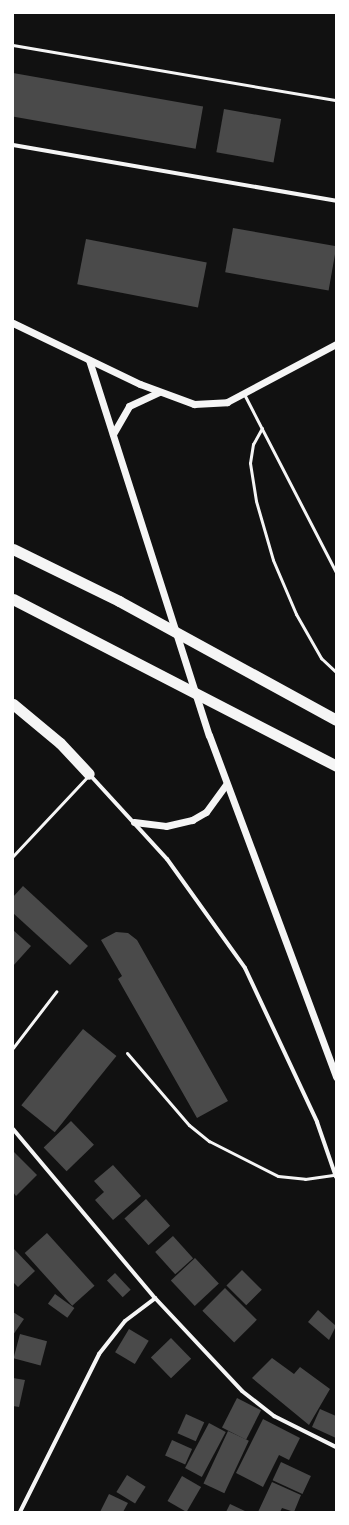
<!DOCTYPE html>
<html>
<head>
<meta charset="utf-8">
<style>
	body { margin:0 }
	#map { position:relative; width:349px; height:1525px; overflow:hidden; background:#111; font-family:"Nunito Sans",sans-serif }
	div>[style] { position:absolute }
	.building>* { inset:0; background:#4a4a4a; transform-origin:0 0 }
	.path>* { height:2.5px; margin:-1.25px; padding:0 1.25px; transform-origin:1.25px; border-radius:1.25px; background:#f5f5f5 }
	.service>* { height:3px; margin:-1.5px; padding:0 1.5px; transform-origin:1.5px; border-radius:1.5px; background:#f5f5f5 }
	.minor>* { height:4px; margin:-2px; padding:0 2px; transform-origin:2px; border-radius:2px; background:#f5f5f5 }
	.tertiary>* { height:7px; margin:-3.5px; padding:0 3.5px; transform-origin:3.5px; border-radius:3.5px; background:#f5f5f5 }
	.trunk>* { height:11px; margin:-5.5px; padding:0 5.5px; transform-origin:5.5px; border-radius:5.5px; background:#f5f5f5 }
	span { translate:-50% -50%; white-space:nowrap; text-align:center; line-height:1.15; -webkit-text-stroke:3px #fff; paint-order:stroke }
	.frame { position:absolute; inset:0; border:14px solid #fff; pointer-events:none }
</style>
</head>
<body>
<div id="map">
	<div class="building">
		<i style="left:13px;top:73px;width:193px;height:43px;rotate:10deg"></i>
		<i style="left:224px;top:109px;width:58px;height:44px;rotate:10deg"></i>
		<i style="left:233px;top:228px;width:105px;height:45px;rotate:10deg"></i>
		<i style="left:86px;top:239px;width:123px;height:46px;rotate:11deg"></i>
		<i style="clip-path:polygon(23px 886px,88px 946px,70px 965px,13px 913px,13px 897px)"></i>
		<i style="clip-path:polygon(13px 930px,31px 946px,13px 966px)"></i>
		<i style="clip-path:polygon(116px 932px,128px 933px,137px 940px,228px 1101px,197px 1118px,118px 979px,122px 976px,101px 940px)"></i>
		<i style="left:83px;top:1029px;width:43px;height:98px;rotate:39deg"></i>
		<i style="left:71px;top:1121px;width:33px;height:38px;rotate:46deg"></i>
		<i style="clip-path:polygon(13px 1151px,37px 1175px,16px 1196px,13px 1192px)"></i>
		<i style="clip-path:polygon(113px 1165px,141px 1196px,113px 1220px,95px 1200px,104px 1192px,94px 1181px)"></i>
		<i style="left:146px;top:1199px;width:36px;height:29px;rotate:48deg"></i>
		<i style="left:47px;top:1233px;width:71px;height:30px;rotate:48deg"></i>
		<i style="left:173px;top:1236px;width:30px;height:24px;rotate:48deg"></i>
		<i style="clip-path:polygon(13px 1248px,35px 1271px,18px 1287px,13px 1282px)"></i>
		<i style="left:195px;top:1258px;width:35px;height:33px;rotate:47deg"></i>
		<i style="left:242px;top:1270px;width:28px;height:22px;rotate:45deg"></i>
		<i style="left:115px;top:1273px;width:23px;height:11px;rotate:47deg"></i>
		<i style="left:225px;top:1288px;width:45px;height:32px;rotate:45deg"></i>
		<i style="left:55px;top:1294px;width:24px;height:12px;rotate:36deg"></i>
		<i style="clip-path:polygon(318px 1310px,336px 1326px,329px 1340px,308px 1322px)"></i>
		<i style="clip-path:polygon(13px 1312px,24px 1319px,13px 1335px)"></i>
		<i style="left:129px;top:1329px;width:23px;height:27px;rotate:31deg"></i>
		<i style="left:20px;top:1334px;width:28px;height:25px;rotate:15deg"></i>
		<i style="left:171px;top:1338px;width:29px;height:28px;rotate:46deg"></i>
		<i style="clip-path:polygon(272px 1358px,294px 1374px,300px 1367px,330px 1389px,309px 1425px,252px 1378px)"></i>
		<i style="clip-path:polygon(13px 1378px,25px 1380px,19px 1407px,13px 1406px)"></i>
		<i style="left:237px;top:1398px;width:27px;height:33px;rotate:27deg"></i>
		<i style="clip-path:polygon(320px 1409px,336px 1416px,336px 1438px,312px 1427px)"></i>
		<i style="left:186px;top:1414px;width:20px;height:21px;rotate:24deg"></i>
		<i style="clip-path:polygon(263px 1419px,300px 1438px,289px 1460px,279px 1455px,263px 1487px,236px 1473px)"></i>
		<i style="left:209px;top:1423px;width:19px;height:51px;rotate:28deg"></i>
		<i style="left:228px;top:1431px;width:23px;height:58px;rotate:25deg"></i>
		<i style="left:172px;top:1440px;width:22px;height:17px;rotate:24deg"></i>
		<i style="left:281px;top:1462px;width:33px;height:20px;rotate:25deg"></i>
		<i style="left:127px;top:1475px;width:22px;height:20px;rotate:32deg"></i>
		<i style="left:182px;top:1476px;width:22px;height:29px;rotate:30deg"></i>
		<i style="clip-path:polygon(272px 1482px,301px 1495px,294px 1512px,282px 1508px,280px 1512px,258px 1512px)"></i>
		<i style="clip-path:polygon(109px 1494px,128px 1503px,123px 1512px,100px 1512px)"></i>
		<i style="clip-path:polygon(230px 1504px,247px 1512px,226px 1512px)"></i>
	</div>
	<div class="path">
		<i style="left:13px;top:45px;width:328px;rotate:9.7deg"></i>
		<i style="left:13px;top:1048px;width:71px;rotate:-52.5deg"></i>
	</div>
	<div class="service">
		<i style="left:244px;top:394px;width:200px;rotate:62.7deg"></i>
		<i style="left:262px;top:428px;width:18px;rotate:119deg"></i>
		<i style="left:253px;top:444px;width:19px;rotate:99deg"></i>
		<i style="left:250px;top:463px;width:38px;rotate:81deg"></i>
		<i style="left:256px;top:501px;width:61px;rotate:73.9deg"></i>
		<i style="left:273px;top:560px;width:59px;rotate:66.9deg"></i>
		<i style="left:296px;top:614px;width:51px;rotate:60.4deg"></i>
		<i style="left:321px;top:658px;width:21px;rotate:43deg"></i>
		<i style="left:13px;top:856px;width:110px;rotate:-46.8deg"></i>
		<i style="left:127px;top:1053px;width:95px;rotate:49.3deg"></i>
		<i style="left:189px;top:1125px;width:26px;rotate:39deg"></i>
		<i style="left:209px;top:1141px;width:77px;rotate:26.9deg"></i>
		<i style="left:278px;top:1176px;width:27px;rotate:6deg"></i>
		<i style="left:305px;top:1179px;width:30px;rotate:-8deg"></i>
	</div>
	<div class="minor">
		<i style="left:13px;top:145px;width:328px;rotate:9.8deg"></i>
		<i style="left:90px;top:775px;width:114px;rotate:47.5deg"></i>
		<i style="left:167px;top:859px;width:134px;rotate:54.4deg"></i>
		<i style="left:245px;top:968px;width:170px;rotate:64.9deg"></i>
		<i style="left:317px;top:1122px;width:58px;rotate:70.9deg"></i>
		<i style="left:13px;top:1129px;width:221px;rotate:50deg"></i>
		<i style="left:155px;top:1298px;width:127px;rotate:46.9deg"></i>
		<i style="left:242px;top:1391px;width:41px;rotate:38deg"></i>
		<i style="left:274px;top:1416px;width:69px;rotate:26.6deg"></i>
		<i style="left:20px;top:1512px;width:177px;rotate:-63.4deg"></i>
		<i style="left:99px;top:1354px;width:42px;rotate:-51.8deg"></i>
		<i style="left:125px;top:1321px;width:38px;rotate:-37deg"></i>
	</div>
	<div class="tertiary">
		<i style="left:13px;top:323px;width:141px;rotate:25.7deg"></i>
		<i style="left:140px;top:384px;width:58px;rotate:20.3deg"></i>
		<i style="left:194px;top:404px;width:33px;rotate:-3deg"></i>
		<i style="left:227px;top:402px;width:123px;rotate:-28deg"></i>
		<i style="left:89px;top:360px;width:394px;rotate:72.3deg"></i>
		<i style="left:209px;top:735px;width:365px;rotate:69.6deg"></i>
		<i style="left:113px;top:434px;width:32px;rotate:-60deg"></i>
		<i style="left:129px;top:406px;width:33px;rotate:-25deg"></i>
		<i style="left:134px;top:822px;width:32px;rotate:7deg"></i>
		<i style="left:166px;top:826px;width:27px;rotate:-13deg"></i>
		<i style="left:192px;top:820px;width:16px;rotate:-30deg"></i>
		<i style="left:206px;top:812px;width:34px;rotate:-54deg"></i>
	</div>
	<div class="trunk">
		<i style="left:13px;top:549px;width:118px;rotate:26.1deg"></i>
		<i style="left:119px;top:601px;width:247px;rotate:28.7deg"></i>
		<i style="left:13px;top:599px;width:364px;rotate:27.3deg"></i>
		<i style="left:13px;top:704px;width:61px;rotate:39.7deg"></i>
		<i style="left:60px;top:743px;width:42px;rotate:46.9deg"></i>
	</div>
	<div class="frame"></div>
</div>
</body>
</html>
